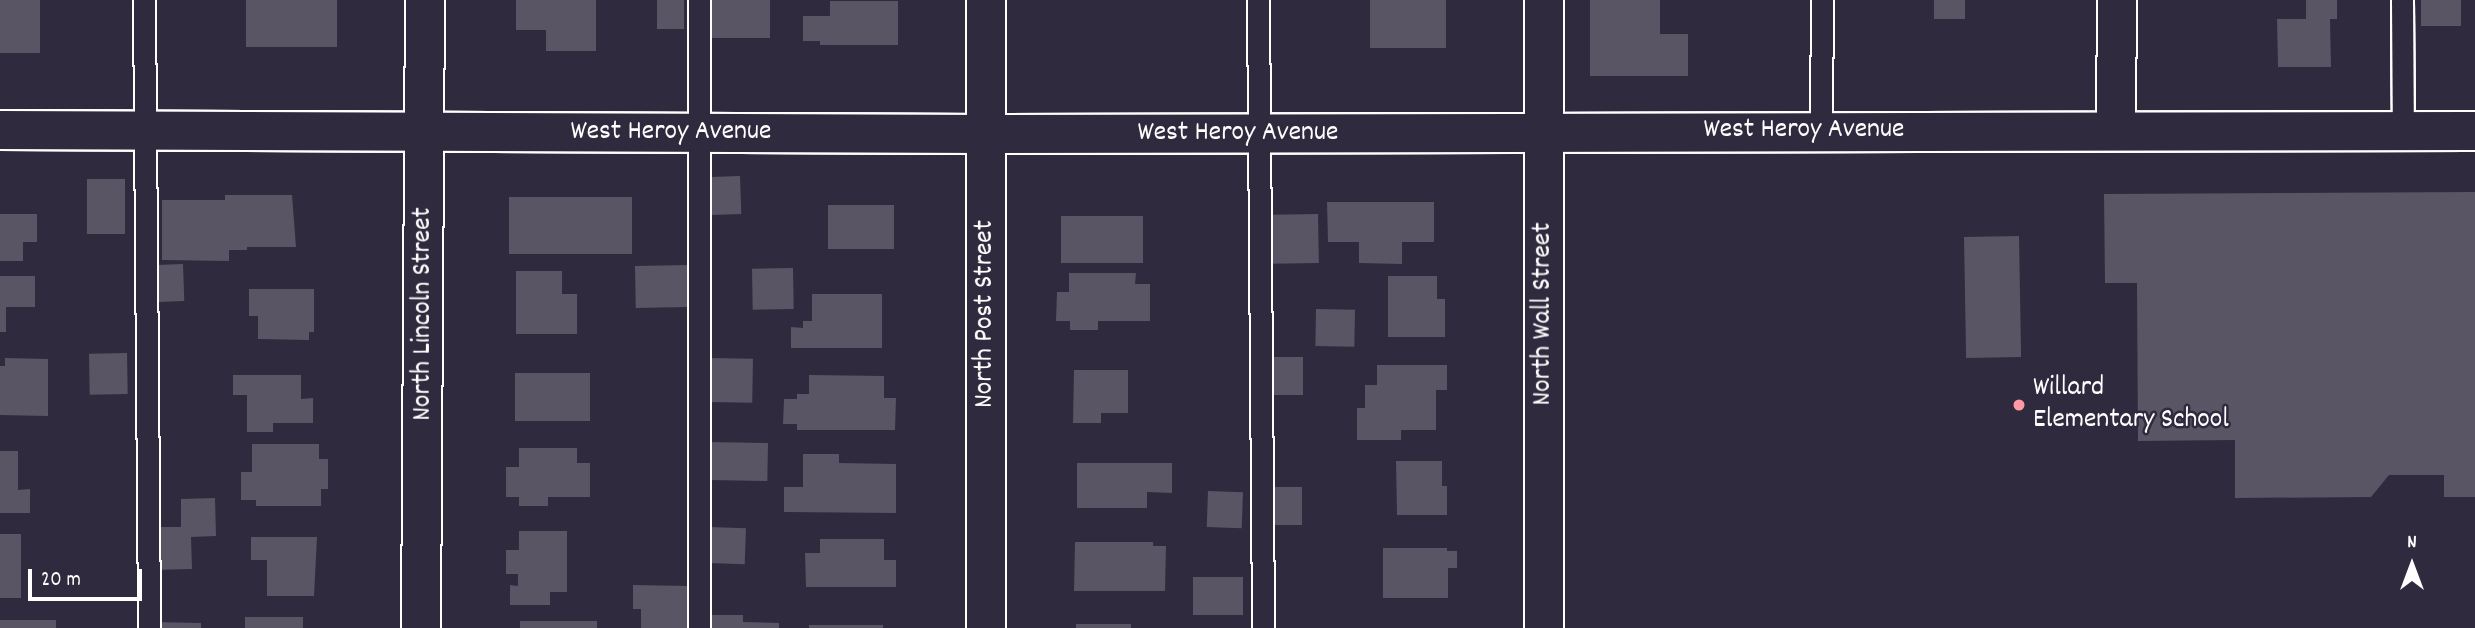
<!DOCTYPE html>
<html>
<head>
<meta charset="utf-8">
<style>
	body { margin:0 }
	#map { position:relative; width:2475px; height:628px; overflow:hidden; background:#2f2a3d; font-family:Dekko,sans-serif }
	div>[style] { position:absolute }
	.building>* { inset:0; background:#595564; transform-origin:0 0 }
	.roads { filter:drop-shadow(2px 0 #fff) drop-shadow(-2px 0 #fff) drop-shadow(0 2px #fff) drop-shadow(0 -2px #fff) }
	.service>* { height:21px; margin:-10.5px; padding:0 10.5px; transform-origin:10.5px; border-radius:10.5px; background:#2f2a3d }
	.minor>* { height:38px; margin:-19px; padding:0 19px; transform-origin:19px; border-radius:19px; background:#2f2a3d }
	.tertiary>* { height:38px; margin:-19px; padding:0 19px; transform-origin:19px; border-radius:19px; background:#2f2a3d }
	.dots>* { width:19px; height:19px; translate:-50% -50%; box-sizing:border-box; border:4px solid #2f2a3d; border-radius:50% }
	span { translate:-50% -50%; white-space:nowrap; text-align:center; line-height:1.15; -webkit-text-stroke:5px #2f2a3d; paint-order:stroke }
	.street-label { font-size:28px; color:#fff }
	.poi-label { font-size:28px; color:#fff }
	.left { translate:0 -50%; text-align:left }
	.north { position:absolute; left:2377px; top:530px; width:70px; height:70px; -webkit-text-stroke:5px #2f2a3d; paint-order:stroke; rotate:0deg; font-size:19px; font-weight:700; line-height:28px; text-align:center; color:#fff }
	.north::after { content:''; display:block; margin:auto; width:24px; height:32px; background:#fff; clip-path:polygon(50% 0,100% 100%,50% 72%,0 100%) }
	.scale { position:absolute; left:28px; top:569px; width:114px; height:32px; box-sizing:border-box; border:4px solid #fff; border-top:0; padding-left:9px; font-size:21px; line-height:24px; white-space:nowrap; color:#fff; -webkit-text-stroke:5px #2f2a3d; paint-order:stroke }
</style>
</head>
<body>
<div id="map">
	<div class="building">
		<i style="left:0;top:0;width:40px;height:53px"></i>
		<i style="left:246px;top:0;width:91px;height:47px"></i>
		<i style="clip-path:polygon(516px 0,596px 0,596px 51px,546px 51px,546px 30px,516px 30px)"></i>
		<i style="left:657px;top:0;width:27px;height:29px"></i>
		<i style="left:708px;top:0;width:62px;height:38px"></i>
		<i style="left:1370px;top:0;width:76px;height:48px"></i>
		<i style="clip-path:polygon(1590px 0,1660px 0,1660px 34px,1688px 34px,1688px 76px,1590px 76px)"></i>
		<i style="left:1934px;top:0;width:31px;height:19px"></i>
		<i style="clip-path:polygon(2306px 0,2337px 0,2337px 19px,2330px 19px,2331px 67px,2278px 67px,2277px 19px,2306px 19px)"></i>
		<i style="left:2421px;top:0;width:40px;height:26px"></i>
		<i style="clip-path:polygon(830px 1px,898px 1px,898px 45px,820px 45px,820px 41px,803px 41px,803px 16px,830px 16px)"></i>
		<i style="left:740px;top:176px;width:38px;height:30px;rotate:88deg"></i>
		<i style="left:87px;top:179px;width:38px;height:55px"></i>
		<i style="clip-path:polygon(2475px 192px,2475px 497px,2444px 497px,2444px 475px,2389px 475px,2371px 497px,2235px 498px,2235px 440px,2138px 441px,2137px 283px,2105px 283px,2104px 194px)"></i>
		<i style="clip-path:polygon(225px 195px,292px 195px,296px 247px,247px 247px,247px 250px,229px 250px,229px 261px,162px 260px,162px 200px,225px 200px)"></i>
		<i style="left:509px;top:197px;width:123px;height:57px"></i>
		<i style="clip-path:polygon(1327px 202px,1434px 202px,1434px 242px,1402px 242px,1402px 264px,1359px 263px,1359px 242px,1328px 242px)"></i>
		<i style="left:828px;top:205px;width:66px;height:44px"></i>
		<i style="clip-path:polygon(0 214px,37px 214px,37px 242px,23px 242px,23px 261px,0 261px)"></i>
		<i style="left:1318px;top:214px;width:49px;height:47px;rotate:89deg"></i>
		<i style="left:1061px;top:216px;width:82px;height:47px"></i>
		<i style="left:2019px;top:236px;width:121px;height:55px;rotate:89deg"></i>
		<i style="left:183px;top:264px;width:37px;height:33px;rotate:88deg"></i>
		<i style="left:687px;top:265px;width:42px;height:52px;rotate:89deg"></i>
		<i style="left:793px;top:268px;width:41px;height:41px;rotate:89deg"></i>
		<i style="clip-path:polygon(516px 271px,562px 271px,562px 294px,577px 294px,577px 334px,516px 334px)"></i>
		<i style="clip-path:polygon(1069px 273px,1136px 273px,1135px 284px,1150px 284px,1150px 321px,1098px 321px,1098px 330px,1070px 330px,1070px 321px,1056px 321px,1057px 292px,1069px 292px)"></i>
		<i style="clip-path:polygon(0 276px,35px 276px,35px 307px,6px 307px,6px 332px,0 332px)"></i>
		<i style="clip-path:polygon(1388px 276px,1437px 276px,1437px 299px,1445px 299px,1445px 337px,1388px 337px)"></i>
		<i style="clip-path:polygon(249px 289px,314px 289px,314px 332px,309px 332px,309px 340px,258px 339px,258px 316px,249px 316px)"></i>
		<i style="clip-path:polygon(812px 294px,882px 294px,882px 348px,791px 348px,791px 327px,803px 328px,803px 321px,812px 321px)"></i>
		<i style="left:1316px;top:309px;width:39px;height:37px;rotate:1deg"></i>
		<i style="left:127px;top:353px;width:41px;height:38px;rotate:89deg"></i>
		<i style="left:1271px;top:357px;width:32px;height:38px"></i>
		<i style="clip-path:polygon(5px 358px,48px 359px,48px 416px,0 415px,0 366px,5px 366px)"></i>
		<i style="left:710px;top:358px;width:43px;height:44px;rotate:1deg"></i>
		<i style="clip-path:polygon(1377px 365px,1447px 365px,1447px 390px,1436px 390px,1436px 430px,1401px 430px,1401px 440px,1357px 440px,1357px 408px,1365px 408px,1365px 385px,1377px 385px)"></i>
		<i style="clip-path:polygon(1074px 370px,1128px 370px,1128px 413px,1101px 413px,1101px 423px,1073px 423px)"></i>
		<i style="left:515px;top:373px;width:75px;height:48px"></i>
		<i style="clip-path:polygon(233px 375px,301px 375px,301px 399px,313px 398px,313px 423px,273px 423px,273px 432px,247px 432px,247px 395px,233px 395px)"></i>
		<i style="clip-path:polygon(809px 375px,884px 376px,884px 398px,896px 398px,895px 430px,797px 430px,797px 424px,783px 424px,784px 399px,797px 399px,797px 394px,809px 394px)"></i>
		<i style="left:709px;top:442px;width:59px;height:38px;rotate:1deg"></i>
		<i style="clip-path:polygon(252px 444px,319px 444px,319px 459px,328px 459px,328px 489px,321px 489px,321px 506px,256px 506px,256px 500px,241px 500px,241px 472px,252px 472px)"></i>
		<i style="clip-path:polygon(519px 448px,577px 448px,577px 463px,590px 463px,590px 497px,548px 497px,548px 506px,519px 506px,519px 497px,506px 497px,506px 467px,519px 467px)"></i>
		<i style="clip-path:polygon(0 451px,18px 451px,18px 490px,30px 489px,30px 513px,0 513px)"></i>
		<i style="clip-path:polygon(803px 454px,839px 454px,839px 463px,896px 464px,896px 513px,784px 512px,784px 487px,803px 487px)"></i>
		<i style="clip-path:polygon(1396px 461px,1442px 461px,1442px 486px,1447px 486px,1447px 515px,1397px 515px)"></i>
		<i style="clip-path:polygon(1077px 463px,1172px 463px,1172px 493px,1147px 492px,1147px 508px,1077px 508px)"></i>
		<i style="left:1273px;top:487px;width:29px;height:38px"></i>
		<i style="left:1208px;top:491px;width:35px;height:36px;rotate:2deg"></i>
		<i style="clip-path:polygon(215px 498px,216px 536px,191px 537px,192px 569px,153px 570px,152px 527px,181px 527px,181px 499px)"></i>
		<i style="left:709px;top:527px;width:37px;height:36px;rotate:2deg"></i>
		<i style="clip-path:polygon(519px 531px,567px 531px,567px 592px,550px 592px,550px 605px,510px 605px,510px 585px,518px 586px,518px 574px,506px 574px,506px 550px,519px 550px)"></i>
		<i style="left:0;top:534px;width:21px;height:64px"></i>
		<i style="clip-path:polygon(251px 537px,317px 537px,314px 596px,267px 596px,267px 560px,251px 560px)"></i>
		<i style="clip-path:polygon(820px 539px,884px 539px,884px 560px,896px 560px,896px 587px,806px 587px,805px 553px,820px 553px)"></i>
		<i style="clip-path:polygon(1075px 542px,1153px 542px,1153px 546px,1166px 546px,1165px 591px,1074px 591px)"></i>
		<i style="clip-path:polygon(1383px 548px,1447px 548px,1447px 551px,1457px 551px,1457px 568px,1448px 568px,1448px 598px,1383px 598px)"></i>
		<i style="left:1193px;top:577px;width:50px;height:38px"></i>
		<i style="clip-path:polygon(633px 585px,689px 586px,689px 628px,641px 628px,641px 609px,633px 609px)"></i>
		<i style="clip-path:polygon(711px 615px,743px 615px,743px 622px,779px 623px,779px 628px,711px 628px)"></i>
		<i style="left:245px;top:617px;width:58px;height:11px"></i>
		<i style="left:0;top:620px;width:56px;height:8px"></i>
		<i style="left:520px;top:621px;width:77px;height:7px"></i>
		<i style="clip-path:polygon(152px 622px,201px 623px,201px 628px,152px 628px)"></i>
		<i style="left:1076px;top:624px;width:55px;height:4px"></i>
		<i style="left:809px;top:625px;width:74px;height:3px"></i>
	</div>
	<div class="roads">
		<div class="service">
			<i style="left:144px;top:0;width:628px;rotate:89.54deg"></i>
			<i style="left:699px;top:0;width:628px;rotate:90deg"></i>
			<i style="left:1258px;top:0;width:628px;rotate:89.54deg"></i>
			<i style="left:2402px;top:0;width:131px;rotate:89.6deg"></i>
			<i style="left:1821px;top:131px;width:131px;rotate:-89.6deg"></i>
		</div>
		<div class="minor">
			<i style="left:0;top:130px;width:986px;rotate:0.23deg"></i>
			<i style="left:986px;top:134px;width:1489px;rotate:-0.12deg"></i>
			<i style="left:2116px;top:131px;width:131px;rotate:-89.6deg"></i>
			<i style="left:421px;top:628px;width:628px;rotate:-89.64deg"></i>
			<i style="left:986px;top:628px;width:628px;rotate:-90deg"></i>
		</div>
		<div class="tertiary">
			<i style="left:1544px;top:0;width:628px;rotate:90deg"></i>
		</div>
	</div>
	<div class="dots">
		<i style="left:2019px;top:405px;background:#ff9aa2"></i>
	</div>
	<div class="street-label">
		<span style="left:1804px;top:131px">West Heroy Avenue</span>
		<span style="left:671px;top:133px">West Heroy Avenue</span>
		<span style="left:1238px;top:134px">West Heroy Avenue</span>
		<span style="left:424px;top:314px;rotate:-90deg">North Lincoln Street</span>
		<span style="left:986px;top:314px;rotate:-90deg">North Post Street</span>
		<span style="left:1544px;top:314px;rotate:-90deg">North Wall Street</span>
	</div>
	<div class="poi-label">
		<span class="left" style="left:2033px;top:405px">Willard<br>Elementary School</span>
	</div>
	<div class="north">N</div>
	<div class="scale">20 m</div>
</div>
</body>
</html>
